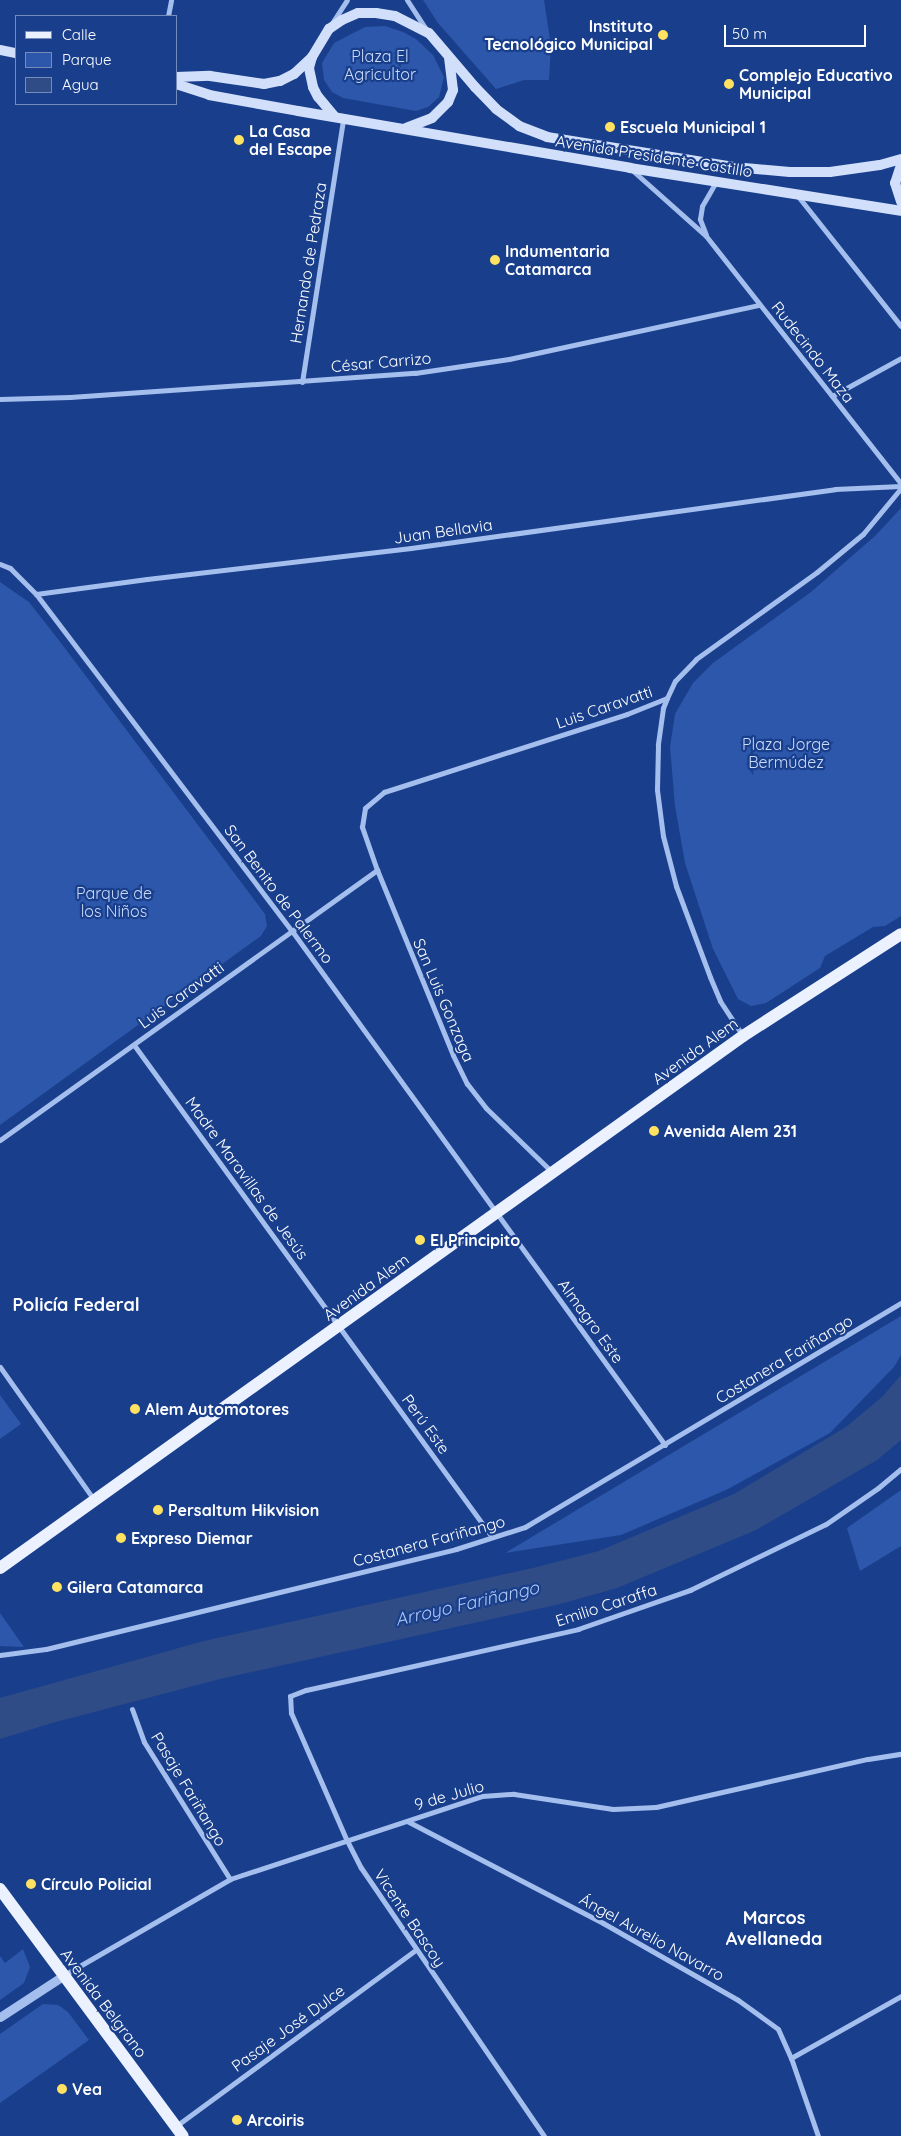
<!DOCTYPE html>
<html>
<head>
<meta charset="utf-8">
<style>
	body { margin:0 }
	#map { position:relative; width:901px; height:2136px; overflow:hidden; background:#193f8c; font-family:Quicksand,sans-serif }
	div>[style] { position:absolute }
	.green>* { inset:0; background:#2c57aa }
	.water>* { inset:0; background:#304c86 }
	.minor>* { height:5px; margin:-2.5px; padding:0 2.5px; transform-origin:2.5px; border-radius:2.5px; background:#a4beee }
	.tertiary>* { height:9px; margin:-4.5px; padding:0 4.5px; transform-origin:4.5px; border-radius:4.5px; background:#a4beee }
	.secondary>* { height:10px; margin:-5px; padding:0 5px; transform-origin:5px; border-radius:5px; background:#d1dffa }
	.primary>* { height:12px; margin:-6px; padding:0 6px; transform-origin:6px; border-radius:6px; background:#ebf1ff }
	.dots>* { width:14px; height:14px; translate:-50% -50%; box-sizing:border-box; border:2px solid #193f8c; border-radius:50% }
	span { translate:-50% -50%; white-space:nowrap; text-align:center; line-height:1.15; -webkit-text-stroke:4.5px #193f8c; paint-order:stroke }
	.poi-label { font-size:16px; color:#fff; font-weight:700 }
	.right { translate:-100% -50%; text-align:right }
	.left { translate:0 -50%; text-align:left }
	.park-label { font-size:16px; color:#cadbfa }
	.street-label { font-size:16px; color:#fff }
	.neighbourhood-label { font-size:18px; color:#fff; font-weight:700 }
	.water-label { font-size:18px; color:#b0c8f5; font-style:italic }
	.legend { position:absolute; left:15px; top:15px; width:162px; height:90px; box-sizing:border-box; background:#193f8c; border:1px solid #758cba; margin:0; padding:6px 9px; list-style:none; font-size:15px; color:#fff }
	.legend li { display:flex; align-items:center; gap:10px; height:25px }
	.legend b { width:25px; border:1px solid #758cba }
	.scale { position:absolute; left:724px; top:25px; width:142px; height:22px; box-sizing:border-box; border:2px solid #fff; border-top:0; padding-left:6px; font-size:15px; line-height:18px; white-space:nowrap; color:#fff; -webkit-text-stroke:4px #193f8c; paint-order:stroke }
</style>
</head>
<body>
<div id="map">
	<div class="green">
		<i style="clip-path:polygon(423px 0,544px 0,551px 46px,549px 80px,524px 80px,496px 89px,438px 23px)"></i>
		<i style="clip-path:polygon(385px 26px,403px 32px,416px 39px,433px 55px,444px 77px,439px 97px,428px 107px,416px 111px,343px 98px,332px 92px,324px 80px,322px 63px,334px 43px,365px 27px)"></i>
		<i style="clip-path:polygon(901px 508px,901px 916px,885px 926px,873px 927px,825px 956px,820px 968px,766px 1003px,751px 1006px,738px 999px,713px 949px,685px 863px,675px 806px,670px 747px,675px 714px,693px 683px,713px 663px,811px 592px,876px 535px)"></i>
		<i style="clip-path:polygon(0 582px,29px 602px,61px 643px,265px 914px,267px 926px,261px 936px,0 1125px)"></i>
		<i style="clip-path:polygon(901px 1316px,901px 1355px,894px 1367px,830px 1433px,726px 1490px,621px 1535px,505px 1553px)"></i>
		<i style="clip-path:polygon(0 1395px,21px 1424px,0 1439px)"></i>
		<i style="clip-path:polygon(901px 1490px,901px 1546px,860px 1571px,847px 1528px)"></i>
		<i style="clip-path:polygon(0 1613px,24px 1647px,0 1646px)"></i>
		<i style="clip-path:polygon(23px 1949px,30px 1967px,24px 1983px,0 2000px,0 1956px,5px 1963px)"></i>
		<i style="clip-path:polygon(43px 2004px,58px 2005px,68px 2012px,89px 2040px,0 2103px,0 2034px)"></i>
	</div>
	<div class="water">
		<i style="clip-path:polygon(901px 1375px,901px 1440px,877px 1460px,756px 1530px,617px 1588px,560px 1604px,220px 1679px,52px 1723px,0 1739px,0 1698px,204px 1641px,533px 1568px,599px 1551px,734px 1494px,846px 1427px,882px 1397px)"></i>
	</div>
	<div class="minor">
		<i style="left:407px;top:0;width:35px;rotate:57deg"></i>
		<i style="left:168px;top:16px;width:16px;rotate:-79deg"></i>
		<i style="left:332px;top:23px;width:27px;rotate:-57deg"></i>
		<i style="left:632px;top:170px;width:99px;rotate:41.7deg"></i>
		<i style="left:706px;top:236px;width:315px;rotate:51.8deg"></i>
		<i style="left:797px;top:195px;width:167px;rotate:51.6deg"></i>
		<i style="left:706px;top:235px;width:17px;rotate:-111deg"></i>
		<i style="left:700px;top:219px;width:13px;rotate:-81deg"></i>
		<i style="left:702px;top:206px;width:28px;rotate:-60deg"></i>
		<i style="left:302px;top:382px;width:266px;rotate:-81.1deg"></i>
		<i style="left:832px;top:396px;width:79px;rotate:-28.8deg"></i>
		<i style="left:0;top:399px;width:70px;rotate:-1.6deg"></i>
		<i style="left:70px;top:397px;width:346px;rotate:-4deg"></i>
		<i style="left:415px;top:373px;width:95px;rotate:-8.5deg"></i>
		<i style="left:509px;top:359px;width:256px;rotate:-12.2deg"></i>
		<i style="left:0;top:564px;width:11px;rotate:22deg"></i>
		<i style="left:10px;top:568px;width:37px;rotate:45deg"></i>
		<i style="left:36px;top:594px;width:112px;rotate:-7.7deg"></i>
		<i style="left:147px;top:579px;width:266px;rotate:-6.7deg"></i>
		<i style="left:411px;top:548px;width:428px;rotate:-7.9deg"></i>
		<i style="left:835px;top:489px;width:66px;rotate:-2.6deg"></i>
		<i style="left:36px;top:594px;width:423px;rotate:52.8deg"></i>
		<i style="left:292px;top:931px;width:635px;rotate:54.03deg"></i>
		<i style="left:667px;top:698px;width:11px;rotate:112deg"></i>
		<i style="left:663px;top:708px;width:37px;rotate:98deg"></i>
		<i style="left:658px;top:745px;width:45px;rotate:91.3deg"></i>
		<i style="left:657px;top:790px;width:46px;rotate:82.6deg"></i>
		<i style="left:663px;top:836px;width:52px;rotate:75.4deg"></i>
		<i style="left:676px;top:886px;width:97px;rotate:69.5deg"></i>
		<i style="left:710px;top:977px;width:26px;rotate:67deg"></i>
		<i style="left:720px;top:1001px;width:42px;rotate:56.7deg"></i>
		<i style="left:134px;top:1045px;width:608px;rotate:53.96deg"></i>
		<i style="left:0;top:1140px;width:464px;rotate:-35.6deg"></i>
		<i style="left:552px;top:1172px;width:92px;rotate:-135.9deg"></i>
		<i style="left:486px;top:1108px;width:31px;rotate:-128deg"></i>
		<i style="left:467px;top:1084px;width:32px;rotate:-116deg"></i>
		<i style="left:453px;top:1055px;width:200px;rotate:-112.3deg"></i>
		<i style="left:377px;top:870px;width:46px;rotate:-109.2deg"></i>
		<i style="left:362px;top:827px;width:19px;rotate:-81deg"></i>
		<i style="left:365px;top:808px;width:25px;rotate:-40deg"></i>
		<i style="left:384px;top:792px;width:255px;rotate:-17.8deg"></i>
		<i style="left:627px;top:714px;width:43px;rotate:-21.8deg"></i>
		<i style="left:667px;top:698px;width:19px;rotate:-65deg"></i>
		<i style="left:675px;top:681px;width:30px;rotate:-46deg"></i>
		<i style="left:696px;top:659px;width:149px;rotate:-35.7deg"></i>
		<i style="left:817px;top:572px;width:60px;rotate:-39.6deg"></i>
		<i style="left:863px;top:534px;width:60px;rotate:-50.4deg"></i>
		<i style="left:0;top:1367px;width:164px;rotate:54.7deg"></i>
		<i style="left:0;top:1655px;width:46px;rotate:-7.4deg"></i>
		<i style="left:46px;top:1649px;width:422px;rotate:-13.7deg"></i>
		<i style="left:456px;top:1549px;width:72px;rotate:-17.7deg"></i>
		<i style="left:525px;top:1527px;width:438px;rotate:-30.8deg"></i>
		<i style="left:132px;top:1709px;width:35px;rotate:70deg"></i>
		<i style="left:144px;top:1742px;width:162px;rotate:57.9deg"></i>
		<i style="left:407px;top:1821px;width:221px;rotate:27.5deg"></i>
		<i style="left:603px;top:1923px;width:155px;rotate:29.7deg"></i>
		<i style="left:738px;top:2000px;width:49px;rotate:35.9deg"></i>
		<i style="left:778px;top:2029px;width:32px;rotate:66deg"></i>
		<i style="left:791px;top:2058px;width:83px;rotate:70.9deg"></i>
		<i style="left:64px;top:1975px;width:192px;rotate:-30deg"></i>
		<i style="left:230px;top:1879px;width:265px;rotate:-18.2deg"></i>
		<i style="left:482px;top:1796px;width:32px;rotate:-4deg"></i>
		<i style="left:514px;top:1794px;width:100px;rotate:8.6deg"></i>
		<i style="left:613px;top:1809px;width:43px;rotate:-2.7deg"></i>
		<i style="left:656px;top:1807px;width:217px;rotate:-12.8deg"></i>
		<i style="left:868px;top:1759px;width:33px;rotate:-9deg"></i>
		<i style="left:791px;top:2058px;width:126px;rotate:-29.4deg"></i>
		<i style="left:176px;top:2126px;width:298px;rotate:-36.3deg"></i>
		<i style="left:544px;top:2136px;width:325px;rotate:-124.3deg"></i>
		<i style="left:361px;top:1868px;width:30px;rotate:-117deg"></i>
		<i style="left:347px;top:1841px;width:140px;rotate:-113.6deg"></i>
		<i style="left:291px;top:1713px;width:17px;rotate:-93deg"></i>
		<i style="left:290px;top:1696px;width:17px;rotate:-21deg"></i>
		<i style="left:306px;top:1690px;width:279px;rotate:-12.6deg"></i>
		<i style="left:578px;top:1629px;width:119px;rotate:-19.2deg"></i>
		<i style="left:690px;top:1590px;width:151px;rotate:-25.9deg"></i>
		<i style="left:826px;top:1524px;width:63px;rotate:-34.7deg"></i>
		<i style="left:878px;top:1488px;width:30px;rotate:-40deg"></i>
	</div>
	<div class="tertiary">
		<i style="left:0;top:2017px;width:75px;rotate:-33.1deg"></i>
	</div>
	<div class="secondary">
		<i style="left:0;top:50px;width:16px;rotate:11deg"></i>
		<i style="left:176px;top:77px;width:34px;rotate:-2deg"></i>
		<i style="left:210px;top:76px;width:55px;rotate:8.4deg"></i>
		<i style="left:264px;top:84px;width:16px;rotate:-11deg"></i>
		<i style="left:280px;top:81px;width:16px;rotate:-27deg"></i>
		<i style="left:294px;top:74px;width:25px;rotate:-43deg"></i>
		<i style="left:176px;top:84px;width:35px;rotate:18deg"></i>
		<i style="left:209px;top:95px;width:90px;rotate:10.2deg"></i>
		<i style="left:298px;top:111px;width:337px;rotate:9.7deg"></i>
		<i style="left:630px;top:168px;width:274px;rotate:9deg"></i>
		<i style="left:335px;top:117px;width:26px;rotate:-130deg"></i>
		<i style="left:318px;top:97px;width:11px;rotate:-117deg"></i>
		<i style="left:313px;top:87px;width:19px;rotate:-102deg"></i>
		<i style="left:309px;top:68px;width:11px;rotate:-75deg"></i>
		<i style="left:312px;top:57px;width:33px;rotate:-59deg"></i>
		<i style="left:329px;top:29px;width:16px;rotate:-35deg"></i>
		<i style="left:342px;top:20px;width:17px;rotate:-24deg"></i>
		<i style="left:358px;top:13px;width:18px"></i>
		<i style="left:376px;top:13px;width:19px;rotate:9deg"></i>
		<i style="left:395px;top:16px;width:38px;rotate:27deg"></i>
		<i style="left:429px;top:33px;width:71px;rotate:49.6deg"></i>
		<i style="left:475px;top:87px;width:30px;rotate:46deg"></i>
		<i style="left:496px;top:109px;width:29px;rotate:36deg"></i>
		<i style="left:519px;top:126px;width:30px;rotate:21deg"></i>
		<i style="left:547px;top:137px;width:189px;rotate:9.1deg"></i>
		<i style="left:734px;top:167px;width:56px;rotate:5.1deg"></i>
		<i style="left:790px;top:172px;width:40px"></i>
		<i style="left:830px;top:172px;width:50px;rotate:-8deg"></i>
		<i style="left:880px;top:165px;width:22px;rotate:-16deg"></i>
		<i style="left:406px;top:128px;width:28px;rotate:-21deg"></i>
		<i style="left:432px;top:118px;width:23px;rotate:-45deg"></i>
		<i style="left:448px;top:102px;width:13px;rotate:-67deg"></i>
		<i style="left:453px;top:90px;width:31px;rotate:-97deg"></i>
		<i style="left:901px;top:165px;width:19px;rotate:108deg"></i>
		<i style="left:895px;top:183px;width:20px;rotate:72deg"></i>
	</div>
	<div class="primary">
		<i style="left:0;top:1568px;width:914px;rotate:-35.6deg"></i>
		<i style="left:743px;top:1036px;width:188px;rotate:-32.8deg"></i>
		<i style="left:0;top:1889px;width:307px;rotate:53.5deg"></i>
	</div>
	<div class="dots">
		<i style="left:663px;top:35px;background:#ffe261"></i>
		<i style="left:729px;top:84px;background:#ffe261"></i>
		<i style="left:610px;top:127px;background:#ffe261"></i>
		<i style="left:239px;top:140px;background:#ffe261"></i>
		<i style="left:495px;top:260px;background:#ffe261"></i>
		<i style="left:654px;top:1131px;background:#ffe261"></i>
		<i style="left:420px;top:1240px;background:#ffe261"></i>
		<i style="left:135px;top:1409px;background:#ffe261"></i>
		<i style="left:158px;top:1510px;background:#ffe261"></i>
		<i style="left:121px;top:1538px;background:#ffe261"></i>
		<i style="left:57px;top:1587px;background:#ffe261"></i>
		<i style="left:31px;top:1884px;background:#ffe261"></i>
		<i style="left:62px;top:2089px;background:#ffe261"></i>
		<i style="left:237px;top:2120px;background:#ffe261"></i>
	</div>
	<div class="poi-label">
		<span class="right" style="left:653px;top:35px">Instituto<br>Tecnológico Municipal</span>
		<span class="left" style="left:739px;top:84px">Complejo Educativo<br>Municipal</span>
		<span class="left" style="left:620px;top:127px">Escuela Municipal 1</span>
		<span class="left" style="left:249px;top:140px">La Casa<br>del Escape</span>
		<span class="left" style="left:505px;top:260px">Indumentaria<br>Catamarca</span>
		<span class="left" style="left:664px;top:1131px">Avenida Alem 231</span>
		<span class="left" style="left:430px;top:1240px">El Principito</span>
		<span class="left" style="left:145px;top:1409px">Alem Automotores</span>
		<span class="left" style="left:168px;top:1510px">Persaltum Hikvision</span>
		<span class="left" style="left:131px;top:1538px">Expreso Diemar</span>
		<span class="left" style="left:67px;top:1587px">Gilera Catamarca</span>
		<span class="left" style="left:41px;top:1884px">Círculo Policial</span>
		<span class="left" style="left:72px;top:2089px">Vea</span>
		<span class="left" style="left:247px;top:2120px">Arcoiris</span>
	</div>
	<div class="park-label">
		<span style="left:380px;top:65px">Plaza El<br>Agricultor</span>
		<span style="left:786px;top:753px">Plaza Jorge<br>Bermúdez</span>
		<span style="left:114px;top:902px">Parque de<br>los Niños</span>
	</div>
	<div class="street-label">
		<span style="left:654px;top:156px;rotate:9deg">Avenida Presidente Castillo</span>
		<span style="left:308px;top:263px;rotate:-81deg">Hernando de Pedraza</span>
		<span style="left:813px;top:352px;rotate:52deg">Rudecindo Maza</span>
		<span style="left:381px;top:362px;rotate:-5deg">César Carrizo</span>
		<span style="left:443px;top:531px;rotate:-8deg">Juan Bellavia</span>
		<span style="left:604px;top:707px;rotate:-19deg">Luis Caravatti</span>
		<span style="left:279px;top:894px;rotate:53deg">San Benito de Palermo</span>
		<span style="left:181px;top:995px;rotate:-36deg">Luis Caravatti</span>
		<span style="left:444px;top:1000px;rotate:67deg">San Luis Gonzaga</span>
		<span style="left:695px;top:1051px;rotate:-36deg">Avenida Alem</span>
		<span style="left:247px;top:1178px;rotate:54deg">Madre Maravillas de Jesús</span>
		<span style="left:366px;top:1287px;rotate:-36deg">Avenida Alem</span>
		<span style="left:591px;top:1321px;rotate:54deg">Almagro Este</span>
		<span style="left:784px;top:1359px;rotate:-31deg">Costanera Fariñango</span>
		<span style="left:426px;top:1424px;rotate:54deg">Perú Este</span>
		<span style="left:429px;top:1541px;rotate:-15deg">Costanera Fariñango</span>
		<span style="left:606px;top:1605px;rotate:-18deg">Emilio Caraffa</span>
		<span style="left:189px;top:1789px;rotate:59deg">Pasaje Fariñango</span>
		<span style="left:449px;top:1795px;rotate:-16deg">9 de Julio</span>
		<span style="left:410px;top:1918px;rotate:56deg">Vicente Bascoy</span>
		<span style="left:652px;top:1937px;rotate:29deg">Ángel Aurelio Navarro</span>
		<span style="left:104px;top:2003px;rotate:53deg">Avenida Belgrano</span>
		<span style="left:288px;top:2028px;rotate:-36deg">Pasaje José Dulce</span>
	</div>
	<div class="neighbourhood-label">
		<span style="left:76px;top:1305px">Policía Federal</span>
		<span style="left:774px;top:1929px">Marcos<br>Avellaneda</span>
	</div>
	<div class="water-label">
		<span style="left:467px;top:1604px;rotate:-13deg">Arroyo Fariñango</span>
	</div>
	<ul class="legend">
	<li><b style="height:6px;background:#ebf1ff"></b>Calle</li>
	<li><b style="height:14px;background:#2c57aa"></b>Parque</li>
	<li><b style="height:14px;background:#304c86"></b>Agua</li>
	</ul>
	<div class="scale">50 m</div>
</div>
</body>
</html>
